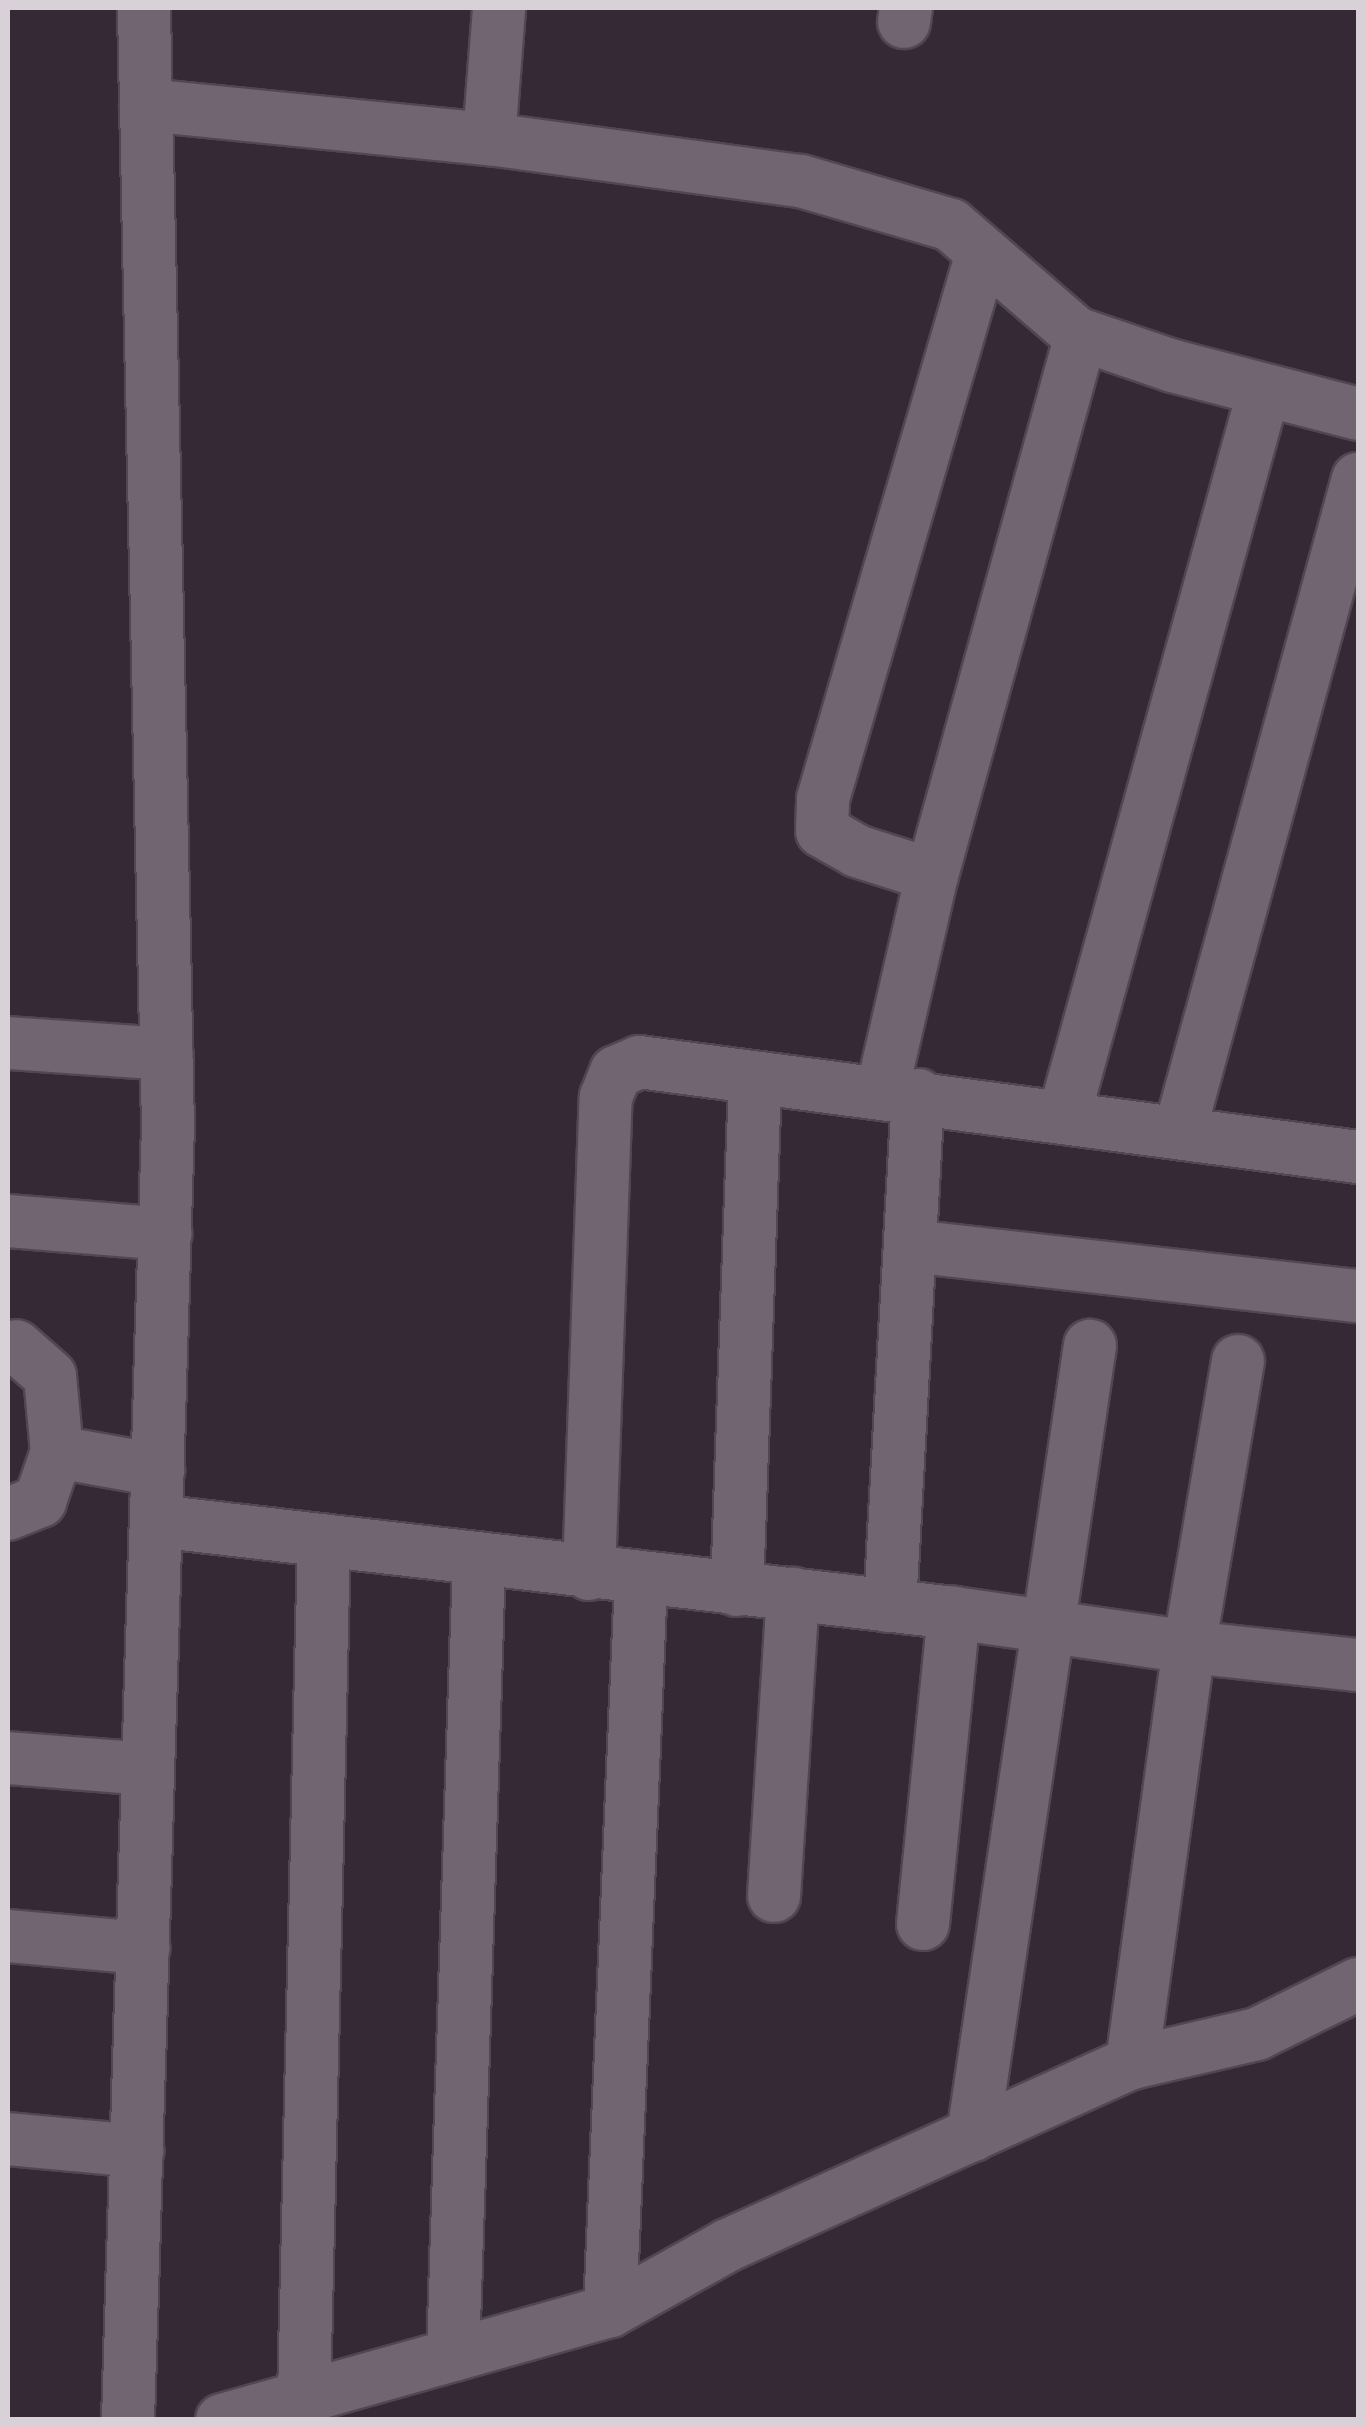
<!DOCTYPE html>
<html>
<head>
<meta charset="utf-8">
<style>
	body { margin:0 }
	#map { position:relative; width:1366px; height:2427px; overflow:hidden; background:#342934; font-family:Manrope,sans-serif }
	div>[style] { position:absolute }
	.roads { filter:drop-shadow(2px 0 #514750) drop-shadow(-2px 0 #514750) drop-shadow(0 2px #514750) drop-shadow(0 -2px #514750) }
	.minor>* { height:52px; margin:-26px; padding:0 26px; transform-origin:26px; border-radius:26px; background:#726572 }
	span { translate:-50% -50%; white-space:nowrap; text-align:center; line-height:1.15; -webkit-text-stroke:10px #191318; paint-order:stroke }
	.frame { position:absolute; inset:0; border:10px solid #d8d1d8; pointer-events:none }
</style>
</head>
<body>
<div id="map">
	<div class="roads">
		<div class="minor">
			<i style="left:904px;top:22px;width:14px;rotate:-82deg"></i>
			<i style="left:146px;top:105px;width:345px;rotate:5.7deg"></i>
			<i style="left:489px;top:139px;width:131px;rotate:-85.6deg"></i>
			<i style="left:489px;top:139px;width:315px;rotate:7.7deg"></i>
			<i style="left:801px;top:181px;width:156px;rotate:16.3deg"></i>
			<i style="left:951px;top:225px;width:165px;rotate:40.8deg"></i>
			<i style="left:1076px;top:333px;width:102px;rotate:18.8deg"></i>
			<i style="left:1173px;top:366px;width:191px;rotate:14.5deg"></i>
			<i style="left:932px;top:875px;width:79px;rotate:-162.3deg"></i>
			<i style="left:857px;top:851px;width:40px;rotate:-150.3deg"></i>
			<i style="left:822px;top:831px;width:32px;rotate:-88deg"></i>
			<i style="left:823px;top:799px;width:569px;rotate:-73.76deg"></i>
			<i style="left:8px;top:1043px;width:159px;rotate:4deg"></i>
			<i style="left:882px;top:1091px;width:222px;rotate:-77deg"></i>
			<i style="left:932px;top:875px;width:560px;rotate:-74.57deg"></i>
			<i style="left:1064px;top:1116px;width:753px;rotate:-74.6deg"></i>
			<i style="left:1180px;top:1130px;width:675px;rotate:-74.71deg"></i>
			<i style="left:8px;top:1221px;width:158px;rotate:4.7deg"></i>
			<i style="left:911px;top:1246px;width:450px;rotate:6.4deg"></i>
			<i style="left:1238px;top:1361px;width:290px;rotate:99.7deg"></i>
			<i style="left:1189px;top:1647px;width:170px;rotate:6.1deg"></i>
			<i style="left:57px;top:1452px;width:103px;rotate:10.1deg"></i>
			<i style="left:8px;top:1514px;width:35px;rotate:-22deg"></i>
			<i style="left:40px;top:1501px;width:52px;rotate:-70.9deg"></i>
			<i style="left:57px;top:1452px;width:76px;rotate:-95.3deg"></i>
			<i style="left:50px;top:1376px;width:45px;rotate:-138.6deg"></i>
			<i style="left:156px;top:1521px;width:803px;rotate:6.58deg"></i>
			<i style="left:954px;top:1613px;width:237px;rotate:8.2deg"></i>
			<i style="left:1189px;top:1647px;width:420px;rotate:97.8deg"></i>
			<i style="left:589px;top:1574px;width:477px;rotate:-88deg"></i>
			<i style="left:606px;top:1097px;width:27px;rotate:-68deg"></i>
			<i style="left:616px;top:1072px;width:25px;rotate:-23deg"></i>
			<i style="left:639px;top:1062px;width:725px;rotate:7.53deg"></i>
			<i style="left:737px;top:1590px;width:508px;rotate:-87.97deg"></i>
			<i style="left:890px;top:1606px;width:512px;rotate:-86.86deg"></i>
			<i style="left:8px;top:1758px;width:140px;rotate:4.5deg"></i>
			<i style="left:774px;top:1896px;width:303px;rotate:-86.4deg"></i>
			<i style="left:923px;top:1924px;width:313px;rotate:-84.3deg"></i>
			<i style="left:8px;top:1936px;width:136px;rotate:5.1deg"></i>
			<i style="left:973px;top:2135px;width:798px;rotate:-81.57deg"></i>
			<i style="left:8px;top:2139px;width:130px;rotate:5.3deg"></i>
			<i style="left:610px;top:2311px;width:733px;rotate:-87.57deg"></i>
			<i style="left:453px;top:2355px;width:793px;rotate:-88.12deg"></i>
			<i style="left:304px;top:2397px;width:855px;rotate:-88.66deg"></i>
			<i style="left:128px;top:2420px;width:1293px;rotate:-88.23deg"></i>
			<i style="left:168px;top:1128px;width:1120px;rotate:-91.23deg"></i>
			<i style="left:222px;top:2420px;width:403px;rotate:-15.7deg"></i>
			<i style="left:610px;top:2311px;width:135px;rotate:-29.2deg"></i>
			<i style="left:728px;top:2245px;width:439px;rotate:-24.3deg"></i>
			<i style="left:1128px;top:2064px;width:132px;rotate:-13.1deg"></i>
			<i style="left:1257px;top:2034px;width:113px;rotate:-26.3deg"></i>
		</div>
	</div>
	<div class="frame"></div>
</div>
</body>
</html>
